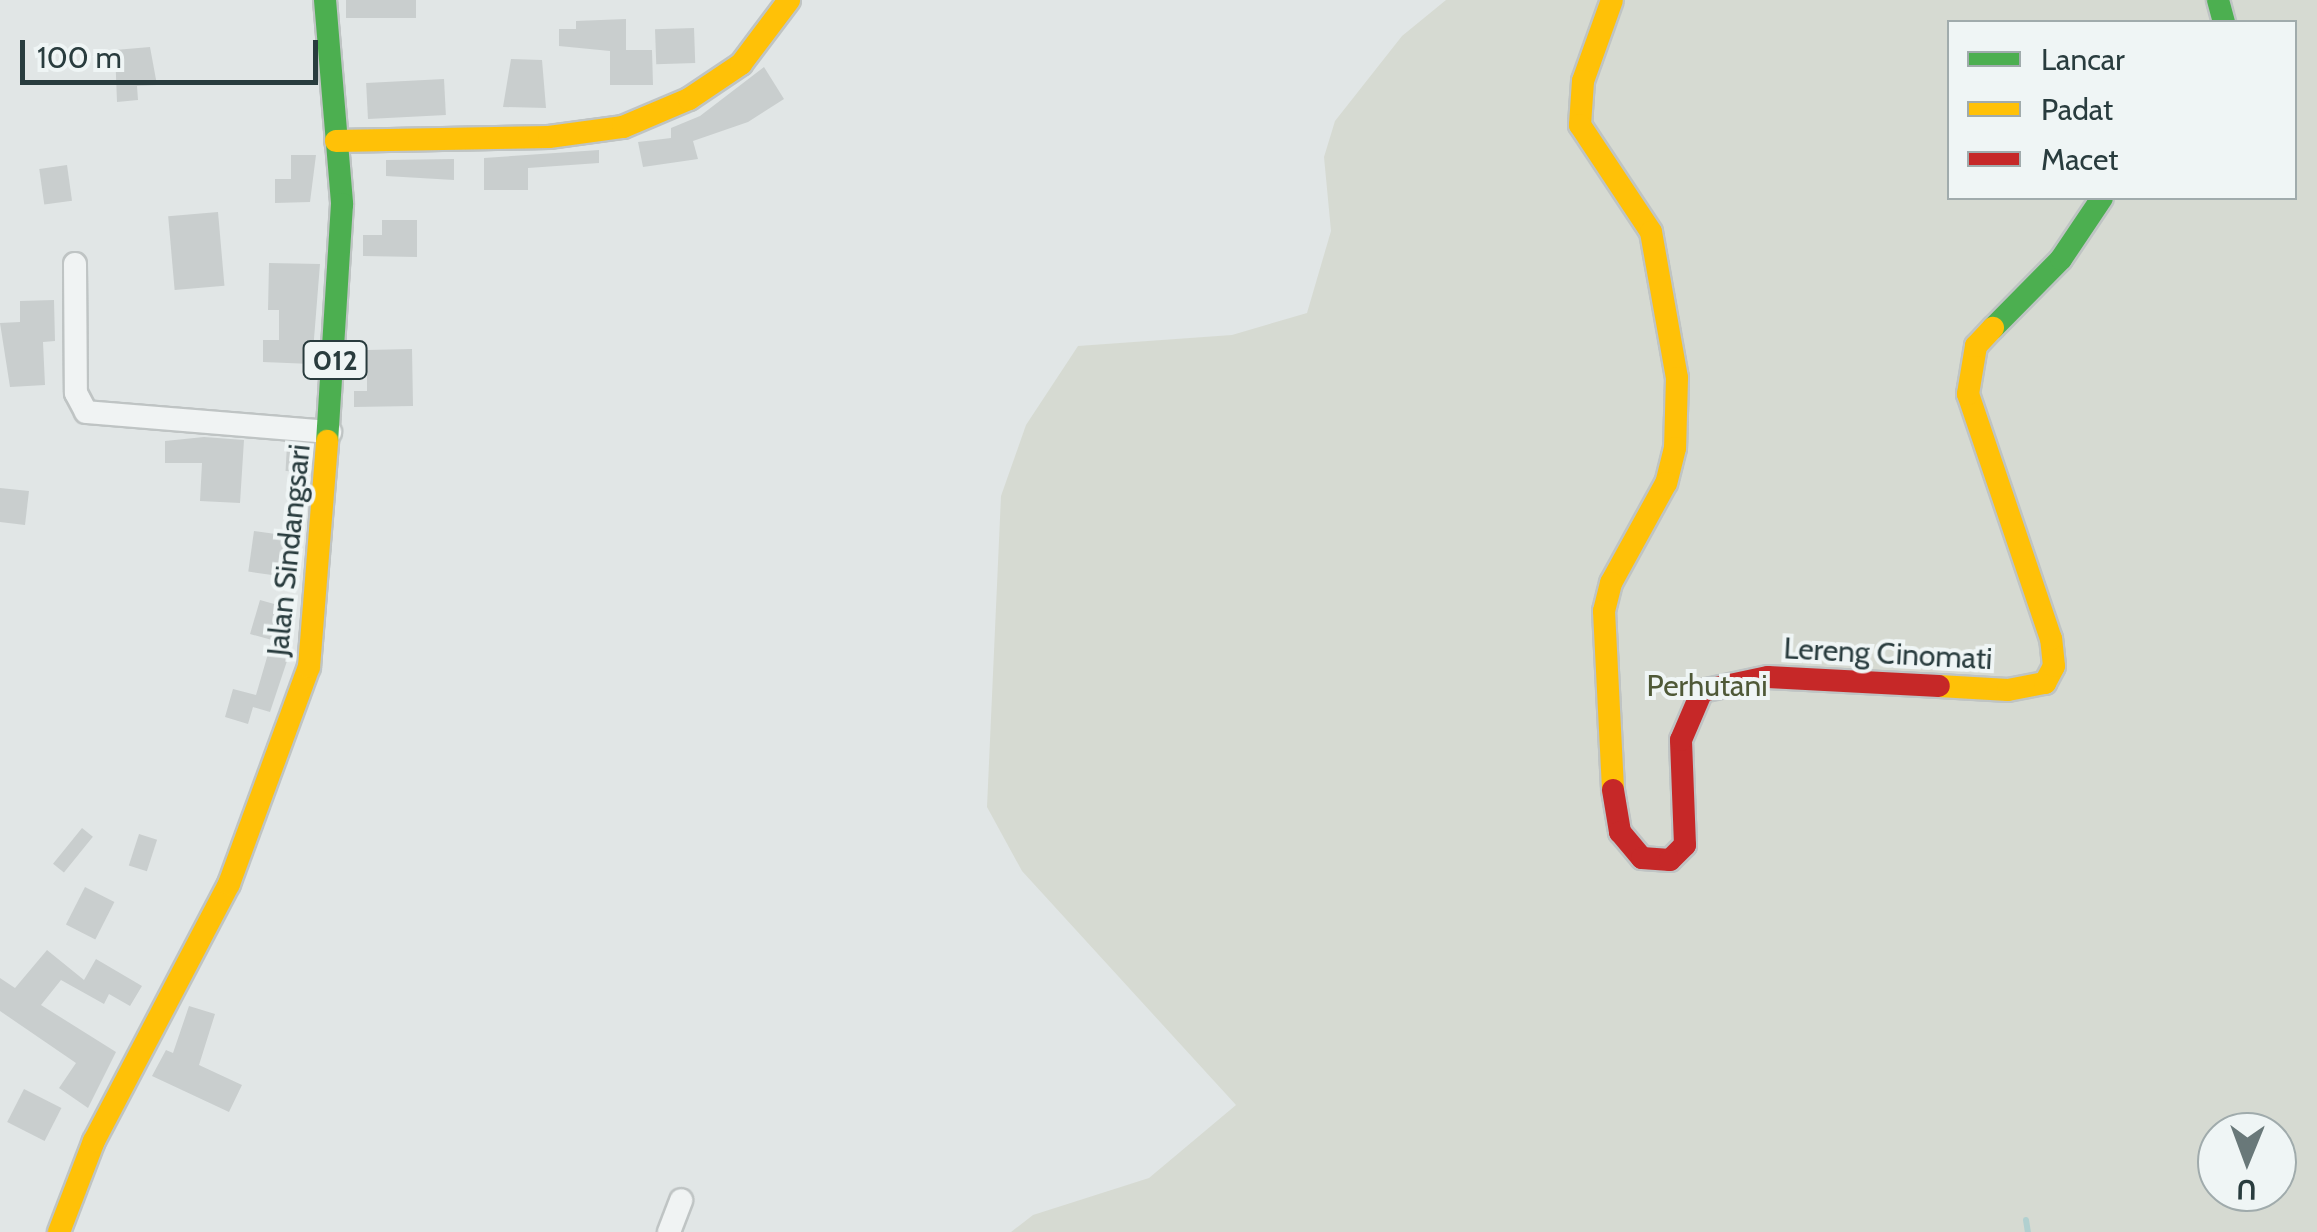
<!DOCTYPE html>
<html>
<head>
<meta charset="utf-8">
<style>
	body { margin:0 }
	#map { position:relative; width:2317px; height:1232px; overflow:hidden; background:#e1e6e6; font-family:Cabin,sans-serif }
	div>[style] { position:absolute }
	.green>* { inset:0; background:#d6dad2 }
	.stream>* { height:6px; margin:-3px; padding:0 3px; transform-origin:3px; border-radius:3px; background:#b1d0d0 }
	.building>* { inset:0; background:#c9cece; transform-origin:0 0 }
	.roads { filter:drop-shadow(2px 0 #bfc4c4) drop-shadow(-2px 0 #bfc4c4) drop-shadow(0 2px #bfc4c4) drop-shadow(0 -2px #bfc4c4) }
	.street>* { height:22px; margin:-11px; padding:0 11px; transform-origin:11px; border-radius:11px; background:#f0f3f3 }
	.fast>* { height:22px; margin:-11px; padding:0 11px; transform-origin:11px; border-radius:11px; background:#4caf50 }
	.slow>* { height:22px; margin:-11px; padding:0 11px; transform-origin:11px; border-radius:11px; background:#ffc107 }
	.jam>* { height:22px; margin:-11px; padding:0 11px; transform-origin:11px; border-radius:11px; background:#c62828 }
	span { translate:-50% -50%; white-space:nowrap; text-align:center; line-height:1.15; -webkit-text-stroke:8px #eff5f5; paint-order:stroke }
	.shield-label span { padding:2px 8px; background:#eff5f5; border:2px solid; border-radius:8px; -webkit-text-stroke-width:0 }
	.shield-label { font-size:28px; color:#293c3e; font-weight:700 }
	.street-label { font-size:30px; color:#293c3e }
	.park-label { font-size:30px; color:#4f5937 }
	.legend { position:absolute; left:1947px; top:20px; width:350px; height:180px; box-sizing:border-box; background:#eff5f5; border:2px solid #a0abac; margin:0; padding:12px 18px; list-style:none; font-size:30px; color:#293c3e }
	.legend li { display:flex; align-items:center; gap:20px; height:50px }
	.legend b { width:50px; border:2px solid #a0abac }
	.north { position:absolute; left:2197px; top:1112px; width:100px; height:100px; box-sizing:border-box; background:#eff5f5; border:2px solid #a0abac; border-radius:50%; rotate:181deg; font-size:28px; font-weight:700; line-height:40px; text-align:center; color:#293c3e }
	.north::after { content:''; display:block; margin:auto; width:35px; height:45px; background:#697879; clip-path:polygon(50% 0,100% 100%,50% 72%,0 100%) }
	.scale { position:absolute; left:20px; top:40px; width:298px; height:45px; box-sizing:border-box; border:5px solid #293c3e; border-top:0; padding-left:12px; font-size:30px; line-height:35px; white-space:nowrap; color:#293c3e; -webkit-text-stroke:8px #eff5f5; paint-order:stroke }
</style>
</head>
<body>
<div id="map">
	<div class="green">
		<i style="clip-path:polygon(evenodd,1446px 0,2317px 0,2317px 1232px,1011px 1232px,1033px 1215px,1149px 1178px,1236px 1105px,1022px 871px,987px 807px,1001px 496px,1026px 425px,1078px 346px,1232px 335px,1307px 313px,1331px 231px,1324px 157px,1335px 121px,1402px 36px,1446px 0,1950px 22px,2294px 22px,2294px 198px,1950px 198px,1950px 22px,1446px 0,2217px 1132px,2277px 1132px,2277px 1192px,2217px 1192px,2217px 1132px)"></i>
	</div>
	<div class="stream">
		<i style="left:2026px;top:1220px;width:12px;rotate:81deg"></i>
	</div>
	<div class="building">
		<i style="left:346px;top:0;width:70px;height:18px"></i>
		<i style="clip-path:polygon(626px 19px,626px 50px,652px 50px,653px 85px,610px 85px,610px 51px,559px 46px,559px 29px,576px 29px,576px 21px)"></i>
		<i style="left:694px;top:28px;width:35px;height:39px;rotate:88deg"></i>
		<i style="clip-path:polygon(150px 47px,157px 85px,137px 86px,138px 100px,117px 102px,115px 50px)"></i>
		<i style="clip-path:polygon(511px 59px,542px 60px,546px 108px,503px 107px)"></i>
		<i style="clip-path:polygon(764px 67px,784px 99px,748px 122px,693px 141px,698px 159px,643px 167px,638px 142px,671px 138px,671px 128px,700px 116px)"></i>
		<i style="left:444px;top:79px;width:36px;height:78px;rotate:87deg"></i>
		<i style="clip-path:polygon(599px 150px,599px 163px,528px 168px,528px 190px,484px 190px,484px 158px)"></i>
		<i style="clip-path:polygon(291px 155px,316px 155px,310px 202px,275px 203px,275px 179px,291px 179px)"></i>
		<i style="clip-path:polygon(454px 159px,454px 180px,386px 176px,386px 160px)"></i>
		<i style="left:67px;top:165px;width:36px;height:28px;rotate:82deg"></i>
		<i style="left:218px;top:212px;width:74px;height:50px;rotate:85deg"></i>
		<i style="clip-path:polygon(382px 220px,417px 220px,417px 257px,363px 256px,363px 235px,382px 235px)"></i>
		<i style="clip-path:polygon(269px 263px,320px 264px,312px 364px,263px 362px,263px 340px,279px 340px,279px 310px,268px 310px)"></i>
		<i style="clip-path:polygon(54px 300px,55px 341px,43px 342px,45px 385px,10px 387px,0 323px,20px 322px,20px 301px)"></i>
		<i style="clip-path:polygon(412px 349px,413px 406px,354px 407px,354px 391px,367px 391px,367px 350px)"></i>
		<i style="clip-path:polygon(204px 437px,244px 440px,240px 503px,200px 501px,202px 463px,165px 463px,165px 441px)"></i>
		<i style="left:287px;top:444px;width:19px;height:27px;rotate:3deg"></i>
		<i style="clip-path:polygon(0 488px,29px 491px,25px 525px,0 522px)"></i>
		<i style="left:254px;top:531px;width:44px;height:41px;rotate:8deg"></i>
		<i style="clip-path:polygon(260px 600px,292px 609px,288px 658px,270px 712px,253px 707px,248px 724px,225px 717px,233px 689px,256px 695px,272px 640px,250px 634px)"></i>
		<i style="left:82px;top:828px;width:14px;height:46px;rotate:39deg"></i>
		<i style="left:139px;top:834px;width:19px;height:33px;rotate:18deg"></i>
		<i style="left:85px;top:887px;width:33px;height:42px;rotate:27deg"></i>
		<i style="clip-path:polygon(47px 950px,84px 980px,96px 959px,142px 986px,130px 1006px,109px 994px,104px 1004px,61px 980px,41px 1005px,116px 1052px,88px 1108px,59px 1088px,76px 1063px,0 1011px,0 978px,15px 988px)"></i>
		<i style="clip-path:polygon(189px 1006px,215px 1014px,199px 1065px,242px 1085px,229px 1112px,152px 1076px,166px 1050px,173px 1053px)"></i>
		<i style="left:24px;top:1089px;width:42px;height:37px;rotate:27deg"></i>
	</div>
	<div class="roads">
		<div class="street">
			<i style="left:75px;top:264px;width:129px;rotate:89.6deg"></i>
			<i style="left:76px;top:393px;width:21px;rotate:62deg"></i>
			<i style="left:86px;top:412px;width:245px;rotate:4.7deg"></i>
			<i style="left:669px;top:1232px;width:34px;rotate:-69deg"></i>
		</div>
		<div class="fast">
			<i style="left:325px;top:0;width:205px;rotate:85.2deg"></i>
			<i style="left:342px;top:204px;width:237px;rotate:93.6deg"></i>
			<i style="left:2218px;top:0;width:23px;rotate:75deg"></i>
			<i style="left:1993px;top:328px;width:97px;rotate:-45.4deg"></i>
			<i style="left:2061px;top:259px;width:73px;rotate:-56.1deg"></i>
		</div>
		<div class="slow">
			<i style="left:1612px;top:0;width:86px;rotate:109.7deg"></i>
			<i style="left:1583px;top:81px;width:44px;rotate:93.9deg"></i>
			<i style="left:1580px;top:125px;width:128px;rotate:56.4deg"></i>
			<i style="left:1651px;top:232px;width:148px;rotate:79.9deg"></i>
			<i style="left:1677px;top:378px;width:70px;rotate:91.6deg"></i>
			<i style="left:1675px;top:448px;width:36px;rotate:104deg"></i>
			<i style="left:1666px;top:483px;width:114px;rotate:118.8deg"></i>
			<i style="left:1611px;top:583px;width:29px;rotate:104deg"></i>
			<i style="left:1604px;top:611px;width:179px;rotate:87.1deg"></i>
			<i style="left:336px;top:141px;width:213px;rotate:-1.1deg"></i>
			<i style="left:549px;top:137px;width:75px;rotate:-7.7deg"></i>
			<i style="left:623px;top:127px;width:72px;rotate:-23deg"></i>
			<i style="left:689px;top:99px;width:63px;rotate:-33.9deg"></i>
			<i style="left:741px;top:64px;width:80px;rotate:-53.1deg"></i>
			<i style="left:1939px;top:686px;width:69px;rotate:3.3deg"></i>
			<i style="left:2008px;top:690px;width:38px;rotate:-11deg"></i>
			<i style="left:2045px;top:683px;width:19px;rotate:-62deg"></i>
			<i style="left:2054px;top:666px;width:27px;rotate:-96deg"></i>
			<i style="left:2051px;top:639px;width:259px;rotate:-108.7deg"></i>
			<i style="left:1968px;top:394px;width:49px;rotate:-80.5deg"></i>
			<i style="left:1976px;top:346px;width:25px;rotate:-47deg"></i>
			<i style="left:59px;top:1232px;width:97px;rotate:-69deg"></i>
			<i style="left:94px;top:1141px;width:290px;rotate:-62.3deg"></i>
			<i style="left:229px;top:884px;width:231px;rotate:-69.8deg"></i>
			<i style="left:309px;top:667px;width:227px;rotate:-85.4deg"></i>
		</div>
		<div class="jam">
			<i style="left:1613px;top:790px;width:43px;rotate:80.5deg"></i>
			<i style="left:1620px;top:832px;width:34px;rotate:50deg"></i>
			<i style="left:1642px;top:858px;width:28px;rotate:4deg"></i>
			<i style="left:1670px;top:860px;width:21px;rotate:-45deg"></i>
			<i style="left:1685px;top:845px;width:105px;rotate:-92.2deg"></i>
			<i style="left:1681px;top:740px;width:53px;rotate:-66.8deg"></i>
			<i style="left:1702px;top:691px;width:67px;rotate:-12deg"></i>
			<i style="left:1768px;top:677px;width:171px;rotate:3deg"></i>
		</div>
	</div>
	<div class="shield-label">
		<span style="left:335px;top:360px">012</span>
	</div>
	<div class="street-label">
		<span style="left:289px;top:550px;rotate:-84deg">Jalan Sindangsari</span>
		<span style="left:1888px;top:654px;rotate:3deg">Lereng Cinomati</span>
	</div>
	<div class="park-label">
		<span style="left:1707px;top:686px">Perhutani</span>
	</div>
	<ul class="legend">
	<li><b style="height:12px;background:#4caf50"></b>Lancar</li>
	<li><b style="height:12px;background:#ffc107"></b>Padat</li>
	<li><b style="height:12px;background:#c62828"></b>Macet</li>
	</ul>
	<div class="north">U</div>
	<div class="scale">100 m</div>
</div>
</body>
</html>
